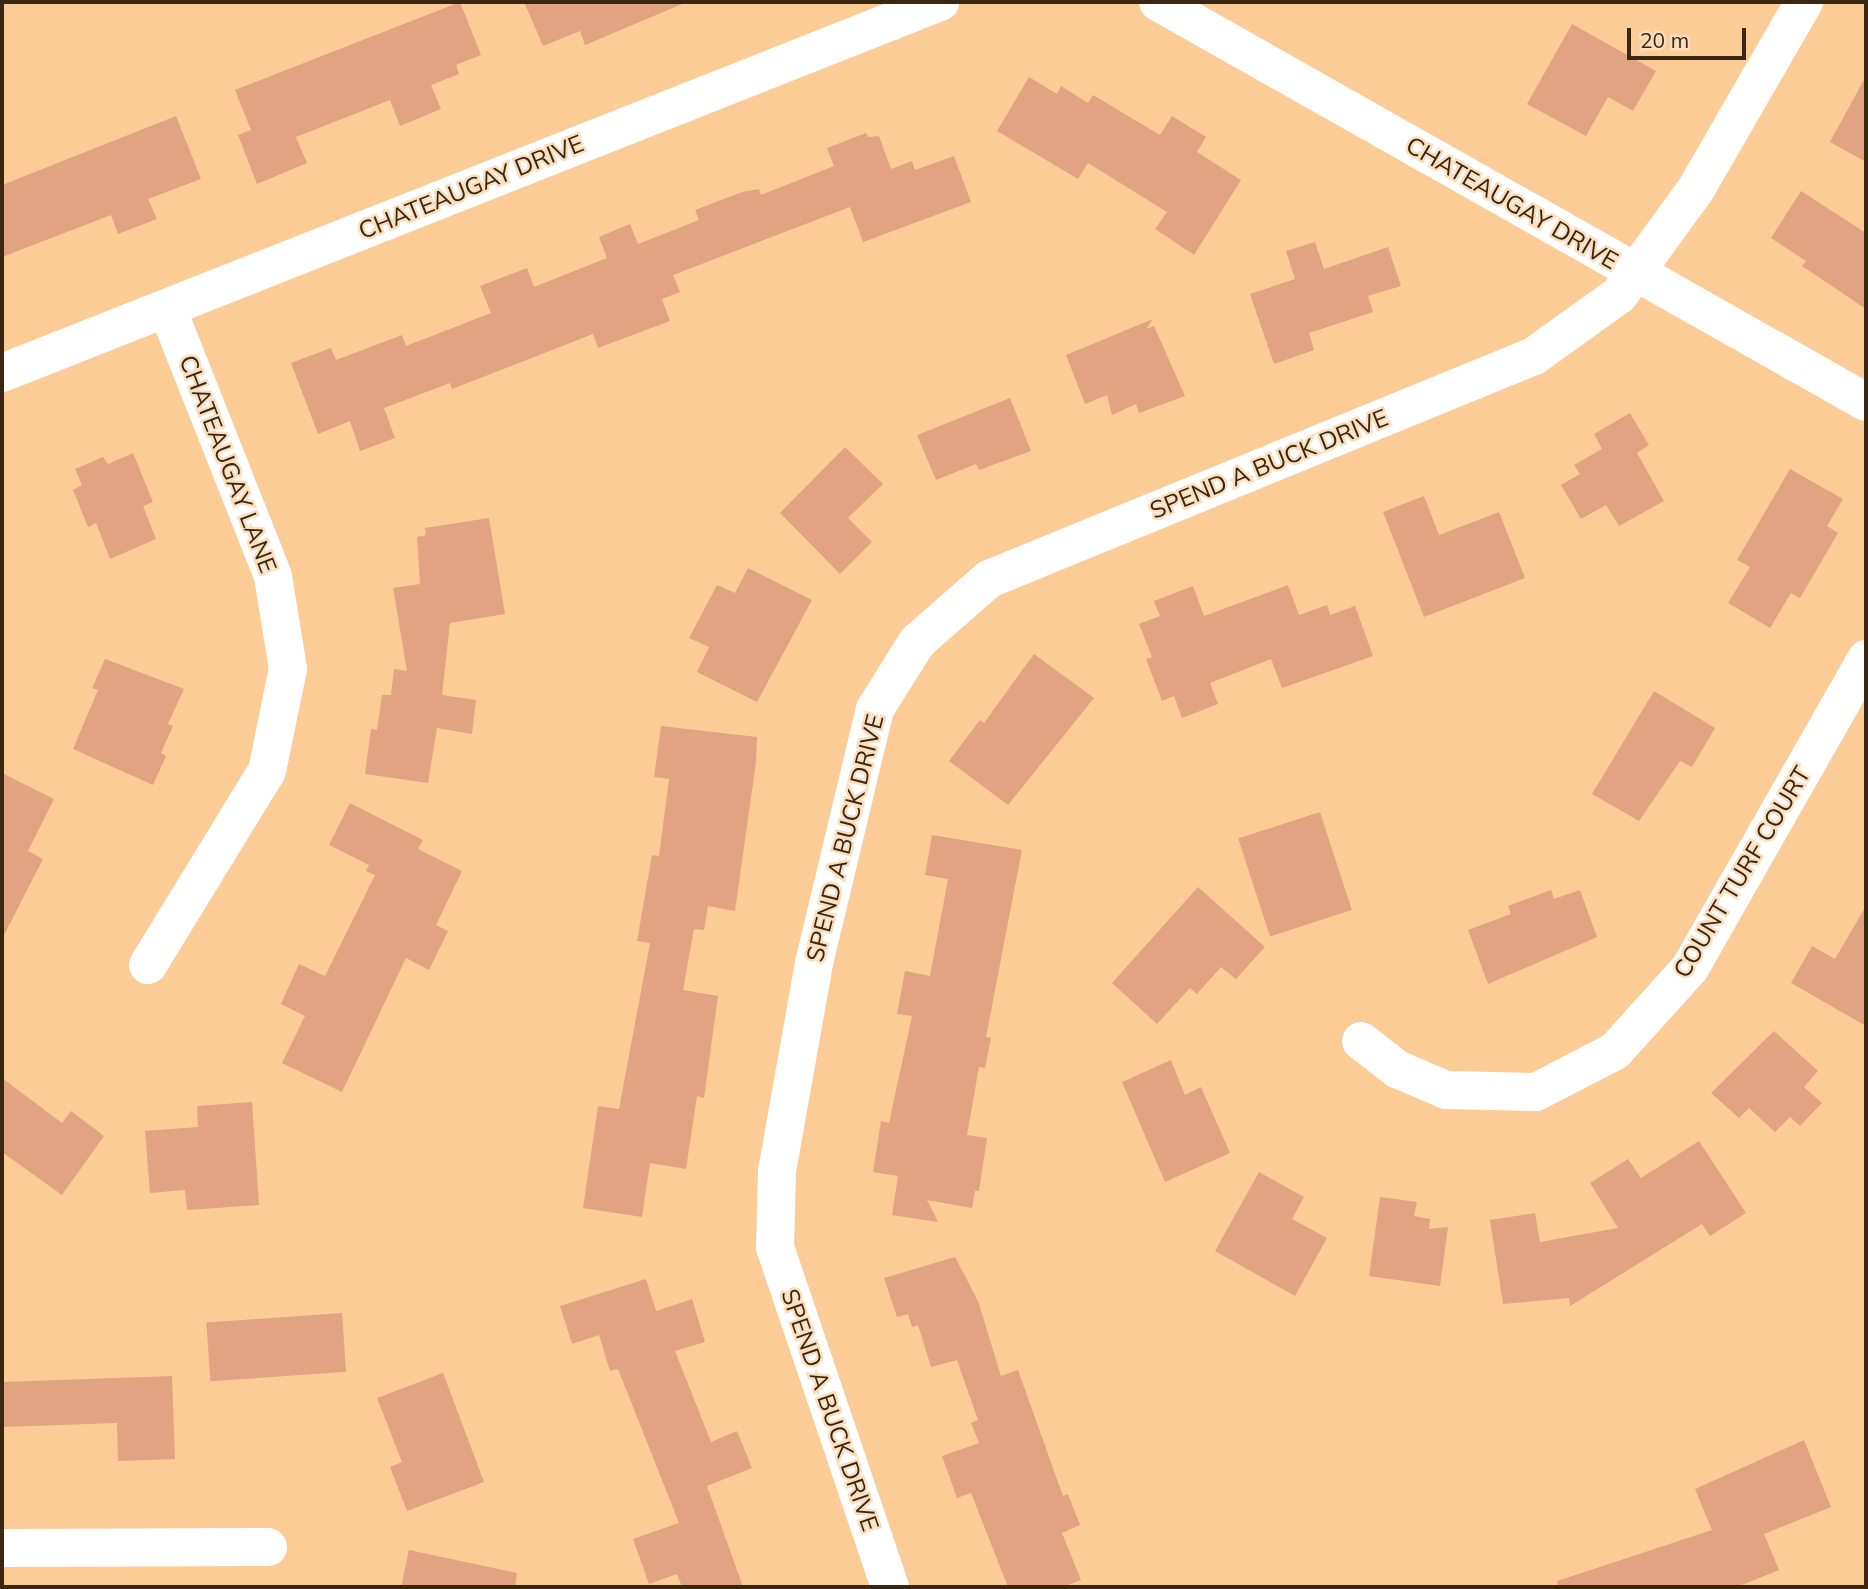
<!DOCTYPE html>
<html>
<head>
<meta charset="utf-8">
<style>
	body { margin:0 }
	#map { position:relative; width:1868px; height:1589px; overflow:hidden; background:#fccc97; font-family:Mulish,sans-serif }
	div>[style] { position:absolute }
	.building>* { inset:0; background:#e1a381; transform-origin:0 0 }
	.street>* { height:38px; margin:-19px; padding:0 19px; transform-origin:19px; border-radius:19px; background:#fff }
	span { translate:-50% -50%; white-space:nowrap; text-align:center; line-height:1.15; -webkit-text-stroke:5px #fbdebe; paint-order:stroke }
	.street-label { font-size:24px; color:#392711 }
	.frame { position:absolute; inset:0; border:4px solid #392711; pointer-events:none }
	.scale { position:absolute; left:1627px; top:28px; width:119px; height:32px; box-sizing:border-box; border:4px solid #392711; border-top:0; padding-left:9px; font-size:21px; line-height:24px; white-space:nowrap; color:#392711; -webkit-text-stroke:5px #fbdebe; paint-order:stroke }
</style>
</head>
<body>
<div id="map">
	<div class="building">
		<i style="clip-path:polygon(460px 2px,481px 55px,456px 65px,459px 74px,431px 85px,441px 109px,400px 126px,390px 100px,296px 137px,307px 163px,257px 184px,238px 135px,251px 130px,235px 90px)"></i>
		<i style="clip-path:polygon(524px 2px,687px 2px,585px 45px,580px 31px,543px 46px)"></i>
		<i style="clip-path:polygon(1572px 24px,1656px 71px,1633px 111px,1608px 97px,1586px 136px,1527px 104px)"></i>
		<i style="clip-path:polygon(1866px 76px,1866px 162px,1830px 142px)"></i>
		<i style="clip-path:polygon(1029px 77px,1057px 94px,1061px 86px,1088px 103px,1093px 95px,1160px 135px,1172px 116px,1206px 137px,1197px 152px,1241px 180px,1194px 255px,1155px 229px,1167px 212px,1088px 163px,1078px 179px,997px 131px)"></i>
		<i style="clip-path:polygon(176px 116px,201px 179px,148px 199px,157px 219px,118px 234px,111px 215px,2px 257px,2px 185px)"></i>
		<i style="clip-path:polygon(866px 133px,868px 137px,879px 136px,891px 169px,912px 161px,915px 170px,954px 156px,971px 202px,863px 242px,850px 207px,673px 275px,680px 292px,662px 299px,670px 321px,598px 348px,593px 334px,452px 389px,450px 383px,384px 408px,395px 438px,360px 451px,350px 421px,318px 434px,291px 363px,331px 348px,336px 360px,402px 335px,406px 346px,491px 313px,480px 286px,527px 268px,534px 287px,607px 258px,599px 237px,630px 224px,638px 244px,699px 220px,695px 210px,742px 192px,759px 189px,761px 195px,834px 166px,827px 148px)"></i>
		<i style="clip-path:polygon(1801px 191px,1866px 233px,1866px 309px,1802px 266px,1806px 261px,1771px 238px)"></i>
		<i style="clip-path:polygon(1315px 242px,1324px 269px,1388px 247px,1401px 286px,1368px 296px,1373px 312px,1309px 333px,1314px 350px,1274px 364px,1250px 294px,1295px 279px,1286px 251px)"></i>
		<i style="clip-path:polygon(1153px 319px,1146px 329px,1154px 326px,1185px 396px,1139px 413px,1136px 404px,1112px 415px,1107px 395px,1085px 404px,1066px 355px)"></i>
		<i style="clip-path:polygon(1010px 398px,1031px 451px,979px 470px,976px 464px,936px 480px,917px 435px)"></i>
		<i style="clip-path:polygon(1630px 413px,1649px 445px,1637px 453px,1664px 501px,1619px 526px,1606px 505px,1581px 519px,1561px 485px,1580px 474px,1574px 465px,1602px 449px,1594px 434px)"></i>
		<i style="clip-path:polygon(845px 447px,883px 484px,848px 518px,872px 542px,840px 574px,780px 513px)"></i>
		<i style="clip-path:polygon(133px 453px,153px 502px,143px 506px,156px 539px,110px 559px,96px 523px,88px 527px,73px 490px,82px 485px,75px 469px,103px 457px,108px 464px)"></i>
		<i style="clip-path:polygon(1790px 469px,1843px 499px,1827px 526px,1838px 533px,1800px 598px,1791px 593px,1770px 628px,1728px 603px,1750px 567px,1737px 560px)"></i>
		<i style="clip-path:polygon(1424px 496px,1439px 535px,1499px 512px,1525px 578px,1424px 617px,1383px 512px)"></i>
		<i style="clip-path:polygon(489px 518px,505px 614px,450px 623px,442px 695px,476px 700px,472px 734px,437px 728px,428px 783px,365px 774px,371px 729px,377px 730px,382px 695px,391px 695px,394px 669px,407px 671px,393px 588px,420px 584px,417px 537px,426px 535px,425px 528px)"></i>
		<i style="clip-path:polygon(748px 568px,812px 600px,757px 702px,697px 672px,709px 647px,689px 638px,717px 585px,735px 593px)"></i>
		<i style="clip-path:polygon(1288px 585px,1299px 615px,1327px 605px,1330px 615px,1355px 606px,1373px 656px,1282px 688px,1271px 659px,1210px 683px,1218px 704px,1182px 718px,1174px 696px,1162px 701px,1146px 659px,1152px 657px,1139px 624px,1160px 616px,1154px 601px,1193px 586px,1204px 616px)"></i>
		<i style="clip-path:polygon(1034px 654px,1094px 698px,1008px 805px,949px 761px,980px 720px,984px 723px)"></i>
		<i style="clip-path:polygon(105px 659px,184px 689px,168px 724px,173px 726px,161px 753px,166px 756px,153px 785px,73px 749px,98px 690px,92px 688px)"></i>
		<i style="clip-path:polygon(1654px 691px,1715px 728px,1692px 767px,1680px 761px,1639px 821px,1592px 794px)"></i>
		<i style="clip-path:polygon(661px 726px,757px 737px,756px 762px,735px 911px,708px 906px,704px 930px,694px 929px,683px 990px,718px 996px,704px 1098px,697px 1096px,686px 1169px,650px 1163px,642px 1217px,583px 1208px,598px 1106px,619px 1109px,650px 943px,637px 941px,652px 855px,659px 856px,669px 779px,654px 777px)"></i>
		<i style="clip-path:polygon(2px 773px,54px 799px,28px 851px,43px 859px,2px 939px)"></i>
		<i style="clip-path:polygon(350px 803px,423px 840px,418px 849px,462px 871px,436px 925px,448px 931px,429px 970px,406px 958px,342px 1092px,282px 1063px,305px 1016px,281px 1004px,299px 964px,325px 976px,375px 875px,366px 871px,369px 865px,329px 845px)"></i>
		<i style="left:1320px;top:812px;width:103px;height:86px;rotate:72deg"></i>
		<i style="clip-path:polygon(932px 835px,1022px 850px,986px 1037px,991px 1038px,985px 1068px,979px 1067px,967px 1135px,987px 1138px,979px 1191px,975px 1191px,972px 1208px,927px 1200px,938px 1222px,892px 1215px,898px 1176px,873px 1172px,881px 1121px,889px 1123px,912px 1016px,897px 1014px,905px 971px,930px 976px,948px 879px,925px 875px)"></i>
		<i style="clip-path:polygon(1198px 887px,1265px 947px,1236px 979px,1221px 967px,1197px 994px,1190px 988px,1157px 1024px,1112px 983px)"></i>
		<i style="clip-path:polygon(1551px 890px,1554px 899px,1580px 890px,1597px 937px,1488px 984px,1468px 930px,1511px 914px,1508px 906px)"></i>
		<i style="clip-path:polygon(1866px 906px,1866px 1026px,1791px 983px,1812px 946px,1835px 959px)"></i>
		<i style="clip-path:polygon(1774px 1031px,1818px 1071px,1804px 1087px,1822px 1103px,1800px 1126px,1790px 1117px,1775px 1132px,1749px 1108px,1739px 1118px,1711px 1093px)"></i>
		<i style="clip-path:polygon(1171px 1060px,1185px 1095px,1201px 1087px,1230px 1153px,1165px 1182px,1122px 1082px)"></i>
		<i style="clip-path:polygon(2px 1078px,62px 1123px,71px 1111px,104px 1136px,62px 1195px,2px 1152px)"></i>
		<i style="clip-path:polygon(252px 1102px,259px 1205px,187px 1210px,185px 1190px,150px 1193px,145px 1131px,198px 1127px,197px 1106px)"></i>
		<i style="clip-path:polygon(1699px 1141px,1746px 1213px,1710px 1236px,1702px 1224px,1570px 1306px,1569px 1298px,1503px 1304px,1490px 1220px,1535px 1213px,1540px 1242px,1618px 1228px,1590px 1183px,1628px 1159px,1641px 1178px)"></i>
		<i style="clip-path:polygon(1259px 1172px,1304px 1197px,1292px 1219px,1327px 1238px,1295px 1296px,1215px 1251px)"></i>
		<i style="clip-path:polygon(1380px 1197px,1417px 1202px,1414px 1216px,1430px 1219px,1429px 1229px,1448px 1227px,1440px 1286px,1369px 1276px)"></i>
		<i style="clip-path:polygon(955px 1257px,978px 1301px,1001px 1376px,1018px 1370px,1063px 1496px,1068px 1494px,1080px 1525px,1062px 1533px,1081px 1580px,1063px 1587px,1008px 1587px,971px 1493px,957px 1498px,942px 1456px,979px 1443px,971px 1423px,978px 1420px,957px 1360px,931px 1367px,918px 1325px,912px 1327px,908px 1314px,897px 1317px,884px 1278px)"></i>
		<i style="clip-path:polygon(646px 1279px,656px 1311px,692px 1299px,705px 1342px,675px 1351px,711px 1442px,737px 1431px,752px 1468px,707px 1486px,743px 1587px,682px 1587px,677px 1574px,649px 1584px,633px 1539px,679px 1523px,618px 1369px,610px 1371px,599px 1335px,572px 1344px,560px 1306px)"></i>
		<i style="left:342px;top:1313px;width:59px;height:136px;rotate:86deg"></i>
		<i style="clip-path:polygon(443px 1373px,484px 1482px,407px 1511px,390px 1467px,402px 1462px,377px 1398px)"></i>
		<i style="clip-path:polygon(172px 1376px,175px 1459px,118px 1461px,117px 1423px,2px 1427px,2px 1382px)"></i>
		<i style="clip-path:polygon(1804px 1440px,1831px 1507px,1764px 1534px,1779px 1570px,1737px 1587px,1558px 1587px,1557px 1581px,1712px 1530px,1695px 1489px)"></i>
		<i style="clip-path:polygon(409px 1550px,517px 1573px,515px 1587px,401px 1587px)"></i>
	</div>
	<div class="street">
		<i style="left:1158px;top:2px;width:813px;rotate:29.47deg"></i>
		<i style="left:2px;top:373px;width:1009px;rotate:-21.58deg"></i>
		<i style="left:148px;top:965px;width:228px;rotate:-58.5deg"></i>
		<i style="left:267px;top:771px;width:104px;rotate:-78.4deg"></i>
		<i style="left:288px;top:669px;width:94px;rotate:-99.2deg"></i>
		<i style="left:273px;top:576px;width:288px;rotate:-111.6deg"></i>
		<i style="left:1361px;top:1041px;width:46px;rotate:37.9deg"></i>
		<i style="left:1397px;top:1069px;width:53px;rotate:23.2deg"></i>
		<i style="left:1446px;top:1090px;width:90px;rotate:1.3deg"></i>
		<i style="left:1536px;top:1092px;width:89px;rotate:-27.4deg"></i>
		<i style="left:1615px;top:1051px;width:112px;rotate:-47.9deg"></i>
		<i style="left:1690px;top:968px;width:356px;rotate:-60.3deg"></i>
		<i style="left:2px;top:1548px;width:266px;rotate:-0.2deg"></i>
		<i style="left:890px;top:1587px;width:358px;rotate:-108.7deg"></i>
		<i style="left:775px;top:1248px;width:77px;rotate:-88.5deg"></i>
		<i style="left:777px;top:1171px;width:211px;rotate:-79.9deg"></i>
		<i style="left:814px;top:963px;width:261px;rotate:-76.5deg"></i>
		<i style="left:875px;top:709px;width:79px;rotate:-57.9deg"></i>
		<i style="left:917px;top:642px;width:96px;rotate:-41.2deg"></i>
		<i style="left:989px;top:579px;width:589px;rotate:-22.25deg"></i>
		<i style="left:1534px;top:356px;width:105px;rotate:-35.7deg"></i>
		<i style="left:1619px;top:295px;width:131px;rotate:-54deg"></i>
		<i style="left:1696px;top:189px;width:216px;rotate:-60deg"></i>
	</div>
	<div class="street-label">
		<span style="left:471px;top:187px;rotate:-22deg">CHATEAUGAY DRIVE</span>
		<span style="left:1512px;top:203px;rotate:30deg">CHATEAUGAY DRIVE</span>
		<span style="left:228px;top:464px;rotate:69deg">CHATEAUGAY LANE</span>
		<span style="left:1269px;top:464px;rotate:-22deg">SPEND A BUCK DRIVE</span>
		<span style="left:845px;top:838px;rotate:-76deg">SPEND A BUCK DRIVE</span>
		<span style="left:1742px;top:872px;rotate:-59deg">COUNT TURF COURT</span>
		<span style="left:830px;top:1410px;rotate:71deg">SPEND A BUCK DRIVE</span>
	</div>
	<div class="frame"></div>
	<div class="scale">20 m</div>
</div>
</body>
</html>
